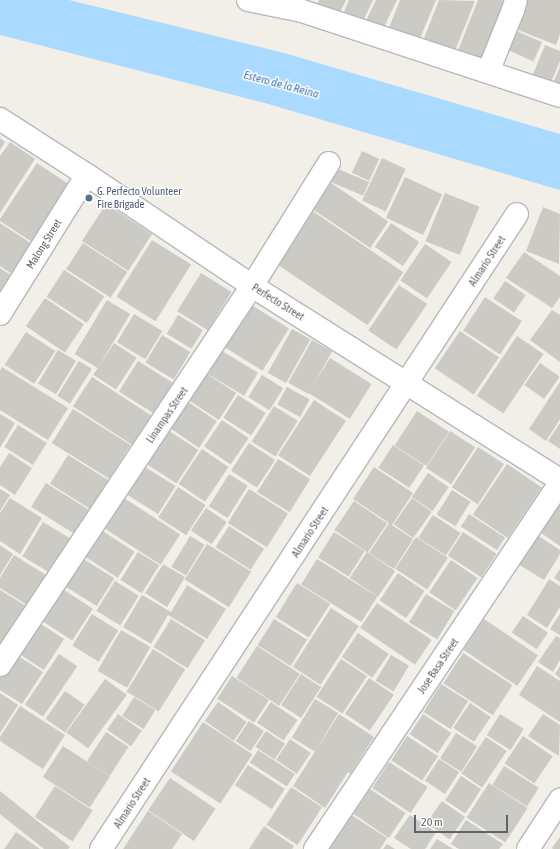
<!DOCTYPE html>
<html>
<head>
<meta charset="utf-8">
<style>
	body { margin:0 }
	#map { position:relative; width:560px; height:849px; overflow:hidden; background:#f1efe8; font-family:"Asap Condensed",sans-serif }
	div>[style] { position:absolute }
	.water>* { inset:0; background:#aadaff }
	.building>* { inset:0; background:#cccac5; transform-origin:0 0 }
	.roads { filter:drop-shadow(1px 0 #b5b8bc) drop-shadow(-1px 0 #b5b8bc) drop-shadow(0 1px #b5b8bc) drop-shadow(0 -1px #b5b8bc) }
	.minor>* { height:22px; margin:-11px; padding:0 11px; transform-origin:11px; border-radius:11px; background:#fff }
	.dots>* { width:11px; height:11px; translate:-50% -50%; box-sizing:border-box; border:2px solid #fff; border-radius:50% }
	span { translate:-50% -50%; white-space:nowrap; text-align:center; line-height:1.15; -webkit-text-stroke:3px #fff; paint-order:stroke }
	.service-label { font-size:11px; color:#4e5e75 }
	.left { translate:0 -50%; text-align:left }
	.street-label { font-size:11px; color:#5f6368 }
	.water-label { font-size:12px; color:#4174aa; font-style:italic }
	.scale { position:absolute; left:414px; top:815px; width:94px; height:18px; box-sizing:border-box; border:2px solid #5f6368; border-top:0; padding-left:5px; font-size:12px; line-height:14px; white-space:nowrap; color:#5f6368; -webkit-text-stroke:3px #fff; paint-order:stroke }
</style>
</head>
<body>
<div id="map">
	<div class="water">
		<i style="clip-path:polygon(0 0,69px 0,284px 53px,560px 134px,560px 190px,265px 103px,0 35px)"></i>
	</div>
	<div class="building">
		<i style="clip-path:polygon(319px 0,346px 0,339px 15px,317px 4px)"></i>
		<i style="clip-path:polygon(349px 0,373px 0,361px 25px,342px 16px)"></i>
		<i style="clip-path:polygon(376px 0,397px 0,381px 33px,364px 25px)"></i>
		<i style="clip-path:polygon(400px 0,436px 0,418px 43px,388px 30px)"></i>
		<i style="clip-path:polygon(439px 0,475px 1px,454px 53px,423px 41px)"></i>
		<i style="clip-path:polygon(478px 0,502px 0,514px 5px,490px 66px,457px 53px)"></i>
		<i style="clip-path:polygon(518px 0,560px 0,560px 34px,556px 45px,508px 26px)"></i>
		<i style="left:510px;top:28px;width:35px;height:21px;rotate:24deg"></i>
		<i style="clip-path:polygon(545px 45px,560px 51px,560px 61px,550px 84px,532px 77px)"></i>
		<i style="clip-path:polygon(560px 67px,560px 85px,553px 83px)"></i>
		<i style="clip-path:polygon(0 138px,5px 142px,0 150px)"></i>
		<i style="clip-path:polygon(10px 142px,35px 159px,0 213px,0 156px)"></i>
		<i style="left:362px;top:151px;width:19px;height:24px;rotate:25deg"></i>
		<i style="left:382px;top:158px;width:26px;height:47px;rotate:25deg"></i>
		<i style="clip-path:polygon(37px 163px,70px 185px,32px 242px,0 221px,0 219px)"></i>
		<i style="left:336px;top:168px;width:36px;height:15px;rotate:23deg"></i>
		<i style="left:405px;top:177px;width:41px;height:45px;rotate:25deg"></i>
		<i style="left:331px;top:183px;width:69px;height:32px;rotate:34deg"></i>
		<i style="left:445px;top:193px;width:37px;height:52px;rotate:22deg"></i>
		<i style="left:106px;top:204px;width:55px;height:44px;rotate:33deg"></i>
		<i style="clip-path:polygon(543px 207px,560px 214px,559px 264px,526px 251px)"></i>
		<i style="left:308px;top:208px;width:115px;height:64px;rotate:34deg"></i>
		<i style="clip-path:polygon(0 223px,32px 244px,12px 274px,0 266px)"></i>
		<i style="left:391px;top:223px;width:34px;height:29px;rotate:34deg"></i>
		<i style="left:152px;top:240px;width:46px;height:67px;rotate:32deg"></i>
		<i style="left:83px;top:243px;width:53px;height:31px;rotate:33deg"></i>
		<i style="left:425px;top:244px;width:32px;height:44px;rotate:34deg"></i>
		<i style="clip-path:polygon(524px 252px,560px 276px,560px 297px,552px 308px,506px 278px)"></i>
		<i style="clip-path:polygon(0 268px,12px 276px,0 294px)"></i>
		<i style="left:64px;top:270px;width:48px;height:32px;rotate:33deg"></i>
		<i style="left:201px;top:273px;width:36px;height:45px;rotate:32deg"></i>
		<i style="left:505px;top:281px;width:25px;height:21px;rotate:34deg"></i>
		<i style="left:399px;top:285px;width:34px;height:55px;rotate:34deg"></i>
		<i style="left:485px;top:297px;width:44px;height:40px;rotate:33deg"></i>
		<i style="left:45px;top:298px;width:47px;height:34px;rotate:34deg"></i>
		<i style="left:107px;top:300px;width:27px;height:63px;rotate:31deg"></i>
		<i style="left:250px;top:304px;width:46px;height:50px;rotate:32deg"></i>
		<i style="clip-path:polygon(552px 310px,560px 315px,560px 362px,530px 340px)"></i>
		<i style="left:134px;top:314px;width:33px;height:33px;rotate:31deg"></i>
		<i style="left:178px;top:315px;width:29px;height:22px;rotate:31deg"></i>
		<i style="left:292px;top:329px;width:21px;height:50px;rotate:29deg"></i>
		<i style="left:460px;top:331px;width:47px;height:45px;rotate:34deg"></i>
		<i style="left:26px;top:332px;width:35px;height:39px;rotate:33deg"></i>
		<i style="left:162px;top:335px;width:33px;height:32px;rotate:31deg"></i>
		<i style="left:517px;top:336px;width:32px;height:72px;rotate:34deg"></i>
		<i style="left:312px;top:340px;width:23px;height:49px;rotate:29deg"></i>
		<i style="left:114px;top:343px;width:27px;height:38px;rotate:33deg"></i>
		<i style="left:58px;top:350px;width:21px;height:39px;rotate:31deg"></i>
		<i style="left:222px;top:351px;width:42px;height:27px;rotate:31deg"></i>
		<i style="left:330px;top:358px;width:49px;height:41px;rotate:32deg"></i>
		<i style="left:79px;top:361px;width:15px;height:41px;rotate:32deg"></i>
		<i style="left:138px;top:361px;width:41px;height:36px;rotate:32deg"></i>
		<i style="left:540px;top:363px;width:24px;height:27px;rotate:35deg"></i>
		<i style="clip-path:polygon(2px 367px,68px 408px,48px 440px,0 410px,0 371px)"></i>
		<i style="left:207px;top:374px;width:35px;height:32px;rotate:33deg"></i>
		<i style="left:262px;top:375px;width:25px;height:26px;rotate:32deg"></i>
		<i style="left:92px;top:377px;width:72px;height:35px;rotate:33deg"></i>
		<i style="clip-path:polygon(560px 382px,560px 419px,546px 441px,529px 429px)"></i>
		<i style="left:287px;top:387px;width:26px;height:20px;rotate:29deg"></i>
		<i style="left:238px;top:395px;width:33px;height:27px;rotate:33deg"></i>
		<i style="left:314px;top:400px;width:38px;height:66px;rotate:33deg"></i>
		<i style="left:187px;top:401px;width:36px;height:32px;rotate:34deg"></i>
		<i style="left:274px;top:406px;width:28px;height:42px;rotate:32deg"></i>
		<i style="left:73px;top:409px;width:68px;height:40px;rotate:32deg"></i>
		<i style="left:417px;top:411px;width:38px;height:41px;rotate:33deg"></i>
		<i style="clip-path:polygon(0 414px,15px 423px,0 448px)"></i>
		<i style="left:222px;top:420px;width:32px;height:32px;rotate:34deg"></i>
		<i style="clip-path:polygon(560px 423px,560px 449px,548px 441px)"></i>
		<i style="left:18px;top:425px;width:34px;height:26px;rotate:32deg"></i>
		<i style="left:169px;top:431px;width:35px;height:40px;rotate:33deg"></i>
		<i style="left:450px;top:431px;width:30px;height:44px;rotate:33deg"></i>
		<i style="left:249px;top:443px;width:31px;height:33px;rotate:33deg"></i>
		<i style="left:393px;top:445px;width:37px;height:27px;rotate:33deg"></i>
		<i style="left:478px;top:447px;width:31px;height:48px;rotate:33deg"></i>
		<i style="left:202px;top:449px;width:32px;height:42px;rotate:34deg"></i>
		<i style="clip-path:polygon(9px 453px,32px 468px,15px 495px,0 485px,0 467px)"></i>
		<i style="left:68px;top:455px;width:49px;height:34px;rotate:32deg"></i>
		<i style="left:278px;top:459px;width:38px;height:39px;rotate:32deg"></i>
		<i style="left:507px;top:464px;width:42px;height:61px;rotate:34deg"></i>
		<i style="left:145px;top:467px;width:36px;height:33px;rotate:32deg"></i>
		<i style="clip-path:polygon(374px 467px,413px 493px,392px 525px,413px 539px,394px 569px,369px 553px,389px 523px,353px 499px)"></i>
		<i style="left:428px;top:473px;width:25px;height:29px;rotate:34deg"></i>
		<i style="left:229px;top:474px;width:22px;height:38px;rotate:32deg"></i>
		<i style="left:46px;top:483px;width:51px;height:28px;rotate:32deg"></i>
		<i style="left:178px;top:487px;width:33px;height:36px;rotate:33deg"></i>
		<i style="clip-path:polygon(0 489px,10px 495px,0 511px)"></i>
		<i style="left:249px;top:489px;width:46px;height:40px;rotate:32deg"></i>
		<i style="left:452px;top:490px;width:22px;height:29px;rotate:32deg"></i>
		<i style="clip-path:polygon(10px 498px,42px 518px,20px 554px,0 541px,0 513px)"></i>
		<i style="left:124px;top:498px;width:67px;height:36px;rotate:33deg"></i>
		<i style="left:412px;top:498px;width:24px;height:32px;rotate:35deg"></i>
		<i style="left:354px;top:501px;width:40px;height:35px;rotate:34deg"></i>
		<i style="clip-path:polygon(559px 504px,560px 504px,560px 546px,541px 533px)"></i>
		<i style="left:206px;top:508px;width:25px;height:27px;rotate:34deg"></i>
		<i style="left:469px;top:514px;width:43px;height:15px;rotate:33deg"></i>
		<i style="left:433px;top:515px;width:33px;height:27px;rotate:33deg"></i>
		<i style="left:43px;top:522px;width:33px;height:40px;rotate:31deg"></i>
		<i style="left:229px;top:526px;width:42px;height:25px;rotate:33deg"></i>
		<i style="left:101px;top:530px;width:40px;height:31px;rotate:33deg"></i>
		<i style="left:334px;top:532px;width:36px;height:30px;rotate:32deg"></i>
		<i style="left:463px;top:532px;width:40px;height:28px;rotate:33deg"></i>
		<i style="clip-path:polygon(537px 535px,560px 550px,560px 554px,544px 580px,518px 564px)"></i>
		<i style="left:190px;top:536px;width:17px;height:36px;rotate:31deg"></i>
		<i style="left:416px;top:537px;width:38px;height:38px;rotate:33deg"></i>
		<i style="left:207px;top:544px;width:52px;height:42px;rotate:32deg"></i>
		<i style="clip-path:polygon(0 545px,13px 554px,0 575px)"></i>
		<i style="left:138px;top:552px;width:25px;height:33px;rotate:32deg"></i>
		<i style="left:367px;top:552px;width:34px;height:31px;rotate:34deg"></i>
		<i style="clip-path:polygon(14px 555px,46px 575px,27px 605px,0 588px,0 578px)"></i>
		<i style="left:82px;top:558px;width:38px;height:33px;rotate:32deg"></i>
		<i style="left:317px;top:559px;width:71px;height:30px;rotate:32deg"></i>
		<i style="left:451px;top:560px;width:32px;height:39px;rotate:34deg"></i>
		<i style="clip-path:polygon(163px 564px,185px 577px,167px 607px,145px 593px,162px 566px,163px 567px)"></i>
		<i style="clip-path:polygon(560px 569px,560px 582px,554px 578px)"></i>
		<i style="left:398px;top:573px;width:32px;height:33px;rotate:34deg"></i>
		<i style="clip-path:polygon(549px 579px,560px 586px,560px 607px,547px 628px,527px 615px)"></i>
		<i style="left:115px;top:581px;width:28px;height:35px;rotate:32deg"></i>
		<i style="left:297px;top:583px;width:39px;height:40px;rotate:32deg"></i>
		<i style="clip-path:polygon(187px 585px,226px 609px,207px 639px,168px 615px,151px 644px,123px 627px,142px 595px,171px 612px)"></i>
		<i style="left:61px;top:588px;width:38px;height:38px;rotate:33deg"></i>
		<i style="clip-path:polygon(0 590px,26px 606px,0 647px)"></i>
		<i style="left:426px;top:594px;width:33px;height:33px;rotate:31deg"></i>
		<i style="left:377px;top:603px;width:66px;height:30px;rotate:34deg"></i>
		<i style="left:331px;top:608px;width:33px;height:70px;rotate:33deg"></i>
		<i style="left:92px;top:614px;width:31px;height:37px;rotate:32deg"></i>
		<i style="clip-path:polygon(560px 614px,560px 635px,550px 629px)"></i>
		<i style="left:523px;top:616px;width:30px;height:20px;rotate:34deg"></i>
		<i style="left:171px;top:619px;width:40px;height:33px;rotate:32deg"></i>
		<i style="left:274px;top:619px;width:39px;height:31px;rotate:32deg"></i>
		<i style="left:484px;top:619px;width:65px;height:37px;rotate:34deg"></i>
		<i style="left:38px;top:622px;width:31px;height:37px;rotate:33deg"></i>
		<i style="left:121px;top:630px;width:34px;height:47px;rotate:30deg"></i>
		<i style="left:358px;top:633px;width:37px;height:29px;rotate:34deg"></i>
		<i style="clip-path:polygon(556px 636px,560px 638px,560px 660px,553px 672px,538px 662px)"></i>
		<i style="left:257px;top:646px;width:51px;height:38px;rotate:33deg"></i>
		<i style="left:153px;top:649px;width:38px;height:50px;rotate:32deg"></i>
		<i style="left:463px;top:653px;width:59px;height:36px;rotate:33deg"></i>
		<i style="clip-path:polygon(15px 654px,43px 672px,22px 704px,0 690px,0 677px)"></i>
		<i style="left:59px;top:654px;width:22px;height:61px;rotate:34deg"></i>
		<i style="left:391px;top:655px;width:21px;height:30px;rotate:31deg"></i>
		<i style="left:341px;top:659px;width:31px;height:45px;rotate:33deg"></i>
		<i style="clip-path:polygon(537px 666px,560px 681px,560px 722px,519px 695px)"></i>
		<i style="clip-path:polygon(560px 666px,560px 678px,555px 674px)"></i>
		<i style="left:301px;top:674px;width:24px;height:37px;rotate:33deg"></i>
		<i style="left:232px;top:676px;width:44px;height:27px;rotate:33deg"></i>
		<i style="left:369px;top:678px;width:30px;height:43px;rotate:34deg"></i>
		<i style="left:105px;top:679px;width:27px;height:66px;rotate:36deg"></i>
		<i style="left:441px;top:684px;width:32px;height:33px;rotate:32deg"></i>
		<i style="left:65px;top:691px;width:24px;height:34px;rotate:35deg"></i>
		<i style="clip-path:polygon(0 693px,18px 705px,0 733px)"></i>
		<i style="left:134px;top:697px;width:25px;height:22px;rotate:32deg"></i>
		<i style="left:315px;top:699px;width:27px;height:45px;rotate:31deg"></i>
		<i style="left:218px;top:702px;width:35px;height:23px;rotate:35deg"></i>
		<i style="left:271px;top:702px;width:32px;height:25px;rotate:34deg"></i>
		<i style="left:470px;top:703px;width:25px;height:30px;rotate:34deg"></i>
		<i style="clip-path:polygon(20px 706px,65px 735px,43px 769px,0 741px,0 737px)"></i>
		<i style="left:118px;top:714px;width:29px;height:19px;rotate:35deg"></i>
		<i style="clip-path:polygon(339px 714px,374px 737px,350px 774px,348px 772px,325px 808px,293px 786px)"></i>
		<i style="left:423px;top:714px;width:34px;height:24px;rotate:34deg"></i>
		<i style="left:500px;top:714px;width:28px;height:25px;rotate:32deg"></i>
		<i style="clip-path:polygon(543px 714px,560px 725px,559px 756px,528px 736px)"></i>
		<i style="left:249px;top:721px;width:18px;height:24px;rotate:34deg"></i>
		<i style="left:203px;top:722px;width:59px;height:59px;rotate:33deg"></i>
		<i style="left:266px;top:731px;width:23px;height:19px;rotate:34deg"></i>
		<i style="left:106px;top:732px;width:27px;height:35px;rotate:33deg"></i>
		<i style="left:456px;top:733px;width:25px;height:30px;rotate:32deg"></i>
		<i style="left:407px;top:736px;width:37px;height:29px;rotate:33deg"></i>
		<i style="left:523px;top:736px;width:36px;height:33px;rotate:34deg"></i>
		<i style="left:486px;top:737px;width:25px;height:44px;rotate:34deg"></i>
		<i style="left:290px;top:739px;width:25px;height:25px;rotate:34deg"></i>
		<i style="left:63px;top:746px;width:56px;height:37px;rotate:33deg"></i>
		<i style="left:258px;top:750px;width:44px;height:15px;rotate:33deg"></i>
		<i style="left:439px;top:759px;width:24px;height:26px;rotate:33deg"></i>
		<i style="left:389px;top:762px;width:46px;height:31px;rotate:33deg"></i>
		<i style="left:248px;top:765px;width:44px;height:24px;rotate:33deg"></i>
		<i style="left:504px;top:766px;width:41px;height:22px;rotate:32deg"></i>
		<i style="left:461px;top:776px;width:24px;height:29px;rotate:33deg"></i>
		<i style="left:170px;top:778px;width:55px;height:39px;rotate:34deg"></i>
		<i style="left:489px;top:783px;width:46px;height:41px;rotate:33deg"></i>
		<i style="left:55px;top:786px;width:45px;height:37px;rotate:33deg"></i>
		<i style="left:291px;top:787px;width:37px;height:45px;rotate:33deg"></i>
		<i style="left:370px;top:789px;width:43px;height:30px;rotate:34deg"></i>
		<i style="clip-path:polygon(0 791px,70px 847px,68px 849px,44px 849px,0 814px)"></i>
		<i style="left:442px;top:801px;width:28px;height:27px;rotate:35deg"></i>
		<i style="clip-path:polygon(148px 811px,182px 834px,172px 849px,123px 849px)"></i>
		<i style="clip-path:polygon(350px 814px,387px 838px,380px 849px,328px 849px)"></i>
		<i style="clip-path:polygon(410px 815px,436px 832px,425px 849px,411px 849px,394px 838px)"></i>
		<i style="clip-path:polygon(466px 820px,503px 844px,499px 849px,459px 849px,451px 844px)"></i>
		<i style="clip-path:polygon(264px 826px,294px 846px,292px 849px,249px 849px)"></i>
		<i style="clip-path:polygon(16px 832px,40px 849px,4px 849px)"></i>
		<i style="clip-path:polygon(560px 837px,560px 849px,553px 849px,552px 848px)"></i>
		<i style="clip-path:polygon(437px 839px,453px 849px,430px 849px)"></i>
		<i style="clip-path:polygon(387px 844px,395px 849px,383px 849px)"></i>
	</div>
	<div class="roads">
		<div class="minor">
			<i style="left:248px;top:0;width:55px;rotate:11.5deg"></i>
			<i style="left:302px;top:11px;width:272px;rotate:18.2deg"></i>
			<i style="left:488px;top:72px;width:67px;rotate:-68deg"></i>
			<i style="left:513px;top:10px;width:10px;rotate:-73deg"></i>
			<i style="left:0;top:119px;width:103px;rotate:32.8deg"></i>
			<i style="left:87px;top:175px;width:199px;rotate:33.9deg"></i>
			<i style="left:252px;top:286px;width:364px;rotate:32.2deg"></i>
			<i style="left:0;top:314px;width:164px;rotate:-58deg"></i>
			<i style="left:0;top:665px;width:455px;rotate:-56.4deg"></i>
			<i style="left:252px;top:286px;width:145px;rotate:-58deg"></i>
			<i style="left:101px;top:849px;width:759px;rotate:-56.77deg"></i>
			<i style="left:315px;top:849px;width:440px;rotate:-56.2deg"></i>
			<i style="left:528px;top:849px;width:59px;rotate:-56.9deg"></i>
		</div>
	</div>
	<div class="dots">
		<i style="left:89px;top:198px;background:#5c6f8a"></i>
	</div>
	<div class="service-label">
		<span class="left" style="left:97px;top:198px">G. Perfecto Volunteer<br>Fire Brigade</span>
	</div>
	<div class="street-label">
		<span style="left:44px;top:244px;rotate:-58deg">Malong Street</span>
		<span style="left:487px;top:261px;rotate:-57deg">Almario Street</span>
		<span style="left:278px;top:302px;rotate:32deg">Perfecto Street</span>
		<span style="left:167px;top:415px;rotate:-56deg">Linampas Street</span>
		<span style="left:310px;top:532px;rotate:-57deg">Almario Street</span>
		<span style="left:438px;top:666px;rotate:-56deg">Jose Basa Street</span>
		<span style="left:132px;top:803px;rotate:-57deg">Almario Street</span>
	</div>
	<div class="water-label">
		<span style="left:281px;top:85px;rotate:15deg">Estero de la Reina</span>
	</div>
	<div class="scale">20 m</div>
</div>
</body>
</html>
